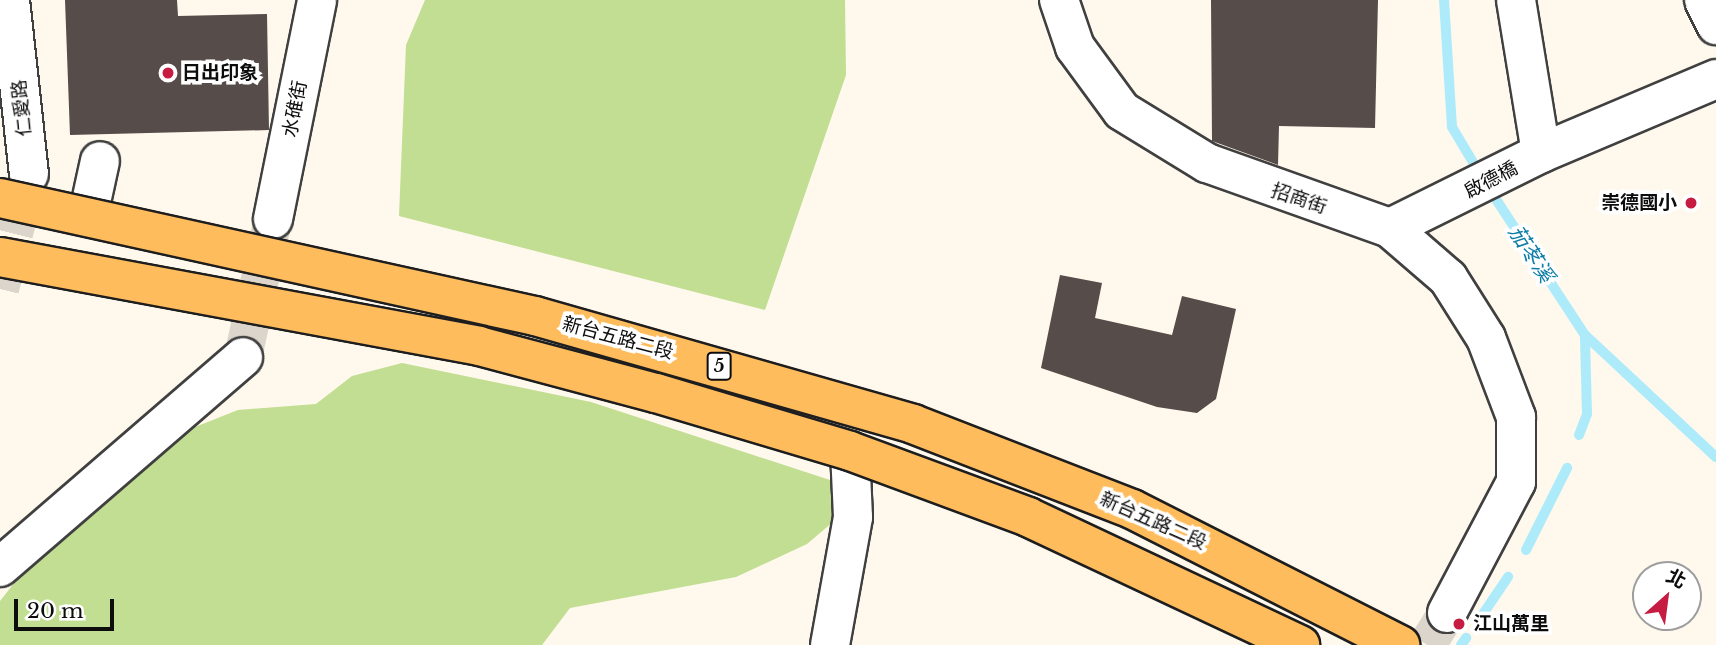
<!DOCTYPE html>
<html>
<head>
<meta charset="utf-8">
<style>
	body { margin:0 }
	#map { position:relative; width:1716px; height:645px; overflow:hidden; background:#fff8ed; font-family:"Libre Baskerville","Noto Sans TC",serif }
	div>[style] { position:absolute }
	.forest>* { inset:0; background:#c1de92 }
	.stream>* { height:10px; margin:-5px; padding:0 5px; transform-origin:5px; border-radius:5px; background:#aeebfa }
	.building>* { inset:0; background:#564c49 }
	.minor-tunnel>* { height:38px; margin-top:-19px; transform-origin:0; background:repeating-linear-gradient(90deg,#dbd5cb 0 38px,transparent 0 57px) }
	.roads { filter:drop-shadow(2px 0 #404040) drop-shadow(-2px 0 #404040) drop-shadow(0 2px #404040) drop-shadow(0 -2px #404040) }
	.minor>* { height:38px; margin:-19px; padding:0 19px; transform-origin:19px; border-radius:19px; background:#fff }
	.bridges { filter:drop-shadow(2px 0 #1e1e1e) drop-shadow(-2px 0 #1e1e1e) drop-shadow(0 2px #1e1e1e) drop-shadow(0 -2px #1e1e1e) }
	.major-bridge>* { height:38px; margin:-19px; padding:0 19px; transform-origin:19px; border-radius:19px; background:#ffbc5d }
	.dots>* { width:19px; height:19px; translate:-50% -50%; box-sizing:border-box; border:4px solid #fff; border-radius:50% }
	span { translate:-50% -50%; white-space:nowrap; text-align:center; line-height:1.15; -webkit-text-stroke:7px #fff; paint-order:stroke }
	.shield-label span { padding:2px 5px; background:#fff; border:2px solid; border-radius:5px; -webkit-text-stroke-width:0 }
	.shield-label { font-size:18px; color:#0d0d0d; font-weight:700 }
	.poi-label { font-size:19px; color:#0d0d0d; font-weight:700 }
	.left { translate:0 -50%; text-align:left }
	.right { translate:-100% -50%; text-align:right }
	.street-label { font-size:19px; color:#0d0d0d }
	.water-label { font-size:21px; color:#0e7ea7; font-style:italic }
	.north { position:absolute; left:1632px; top:561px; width:70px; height:70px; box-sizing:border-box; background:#fff; border:2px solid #9e9e9e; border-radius:50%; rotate:28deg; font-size:19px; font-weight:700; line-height:28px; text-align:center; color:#0d0d0d }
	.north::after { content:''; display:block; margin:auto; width:24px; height:32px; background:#c61c41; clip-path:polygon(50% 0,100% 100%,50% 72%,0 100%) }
	.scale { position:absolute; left:14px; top:599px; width:100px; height:32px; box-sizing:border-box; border:4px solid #0d0d0d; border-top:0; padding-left:9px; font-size:21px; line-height:24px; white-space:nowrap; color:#0d0d0d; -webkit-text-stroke:5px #fff; paint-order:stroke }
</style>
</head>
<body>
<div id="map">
	<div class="forest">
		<i style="clip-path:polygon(425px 0,845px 0,846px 75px,765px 310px,399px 216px,406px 45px)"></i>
		<i style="clip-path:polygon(402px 363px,591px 402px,833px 481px,840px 516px,807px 544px,736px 577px,570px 608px,542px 645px,0 645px,0 601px,15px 582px,185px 431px,238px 410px,316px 404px,352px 376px)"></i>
	</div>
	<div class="stream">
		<i style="left:1444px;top:0;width:127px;rotate:86.4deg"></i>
		<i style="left:1452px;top:127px;width:55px;rotate:59.2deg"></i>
		<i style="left:1488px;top:187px;width:177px;rotate:56.8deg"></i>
		<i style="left:1585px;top:335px;width:179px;rotate:43deg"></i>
		<i style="left:1579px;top:435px;width:22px;rotate:-69deg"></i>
		<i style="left:1587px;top:414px;width:79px;rotate:-91.5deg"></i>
		<i style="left:1526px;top:550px;width:92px;rotate:-63.4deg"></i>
		<i style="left:1483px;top:614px;width:45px;rotate:-56deg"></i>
		<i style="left:1461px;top:645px;width:9px;rotate:-54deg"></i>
	</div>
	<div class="building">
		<i style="clip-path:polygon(65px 0,177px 0,178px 16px,267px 14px,269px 130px,70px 135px)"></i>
		<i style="clip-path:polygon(1211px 0,1378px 0,1375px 128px,1279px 126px,1278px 165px,1212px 141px)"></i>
		<i style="clip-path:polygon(1060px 275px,1102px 283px,1095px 318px,1172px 335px,1182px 296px,1236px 309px,1216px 399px,1197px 413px,1157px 407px,1041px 368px)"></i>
	</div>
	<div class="minor-tunnel">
		<i style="left:0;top:289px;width:119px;rotate:-75.8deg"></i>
		<i style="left:243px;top:357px;width:136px;rotate:-77.7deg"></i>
		<i style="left:1427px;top:645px;width:38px;rotate:-58deg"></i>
	</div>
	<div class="roads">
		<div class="minor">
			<i style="left:10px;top:0;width:175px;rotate:83.8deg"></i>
			<i style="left:1059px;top:0;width:50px;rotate:71.2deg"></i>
			<i style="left:1075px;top:47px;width:79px;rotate:53.7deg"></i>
			<i style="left:1122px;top:111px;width:100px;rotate:31.5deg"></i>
			<i style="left:1207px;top:163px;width:194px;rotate:19.6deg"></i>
			<i style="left:1390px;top:228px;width:77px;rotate:40.8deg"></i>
			<i style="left:1448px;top:278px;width:71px;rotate:57.7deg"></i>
			<i style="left:1486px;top:338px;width:85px;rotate:69.2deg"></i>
			<i style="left:1516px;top:417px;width:65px;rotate:90deg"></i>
			<i style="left:1516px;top:482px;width:148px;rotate:117.8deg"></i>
			<i style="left:1516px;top:0;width:155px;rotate:80.7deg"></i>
			<i style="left:1704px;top:0;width:28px;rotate:64deg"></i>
			<i style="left:88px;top:216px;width:56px;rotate:-77.7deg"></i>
			<i style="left:273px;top:219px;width:223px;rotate:-78.6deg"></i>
			<i style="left:1390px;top:228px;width:169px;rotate:-26.4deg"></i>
			<i style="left:1541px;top:153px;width:190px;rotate:-22.9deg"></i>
			<i style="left:0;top:567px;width:321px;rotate:-40.8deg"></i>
			<i style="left:830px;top:645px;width:130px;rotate:-79.8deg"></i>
			<i style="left:853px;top:517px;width:66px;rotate:-92.6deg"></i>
		</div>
	</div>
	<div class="bridges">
		<div class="major-bridge">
			<i style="left:0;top:198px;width:548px;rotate:12.44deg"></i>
			<i style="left:535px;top:316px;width:393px;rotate:15.9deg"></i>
			<i style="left:913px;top:424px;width:235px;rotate:21.2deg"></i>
			<i style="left:1132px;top:509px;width:301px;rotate:26.9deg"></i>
			<i style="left:0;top:257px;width:487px;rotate:10.5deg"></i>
			<i style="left:479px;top:346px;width:183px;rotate:14.9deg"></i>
			<i style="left:656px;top:393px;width:202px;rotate:16.6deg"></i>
			<i style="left:850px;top:451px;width:190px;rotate:20.3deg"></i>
			<i style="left:1028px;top:517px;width:301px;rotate:25.2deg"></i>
		</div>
	</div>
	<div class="dots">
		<i style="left:168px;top:73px;background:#c61c41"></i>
		<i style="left:1691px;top:203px;background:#c61c41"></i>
		<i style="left:1459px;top:624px;background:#c61c41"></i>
	</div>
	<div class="shield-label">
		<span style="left:719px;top:366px">5</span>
	</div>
	<div class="poi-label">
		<span class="left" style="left:182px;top:73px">日出印象</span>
		<span class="right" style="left:1677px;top:203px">崇德國小</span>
		<span class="left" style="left:1473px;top:624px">江山萬里</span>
	</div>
	<div class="street-label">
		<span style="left:22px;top:108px;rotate:-96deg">仁愛路</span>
		<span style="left:295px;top:109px;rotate:-79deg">水碓街</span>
		<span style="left:1491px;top:180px;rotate:-28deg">啟德橋</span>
		<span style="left:1299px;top:199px;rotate:19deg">招商街</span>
		<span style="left:618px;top:338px;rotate:15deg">新台五路二段</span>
		<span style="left:1153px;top:521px;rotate:24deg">新台五路二段</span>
	</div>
	<div class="water-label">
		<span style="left:1531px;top:254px;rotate:57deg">茄苳溪</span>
	</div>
	<div class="north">北</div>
	<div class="scale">20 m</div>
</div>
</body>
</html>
